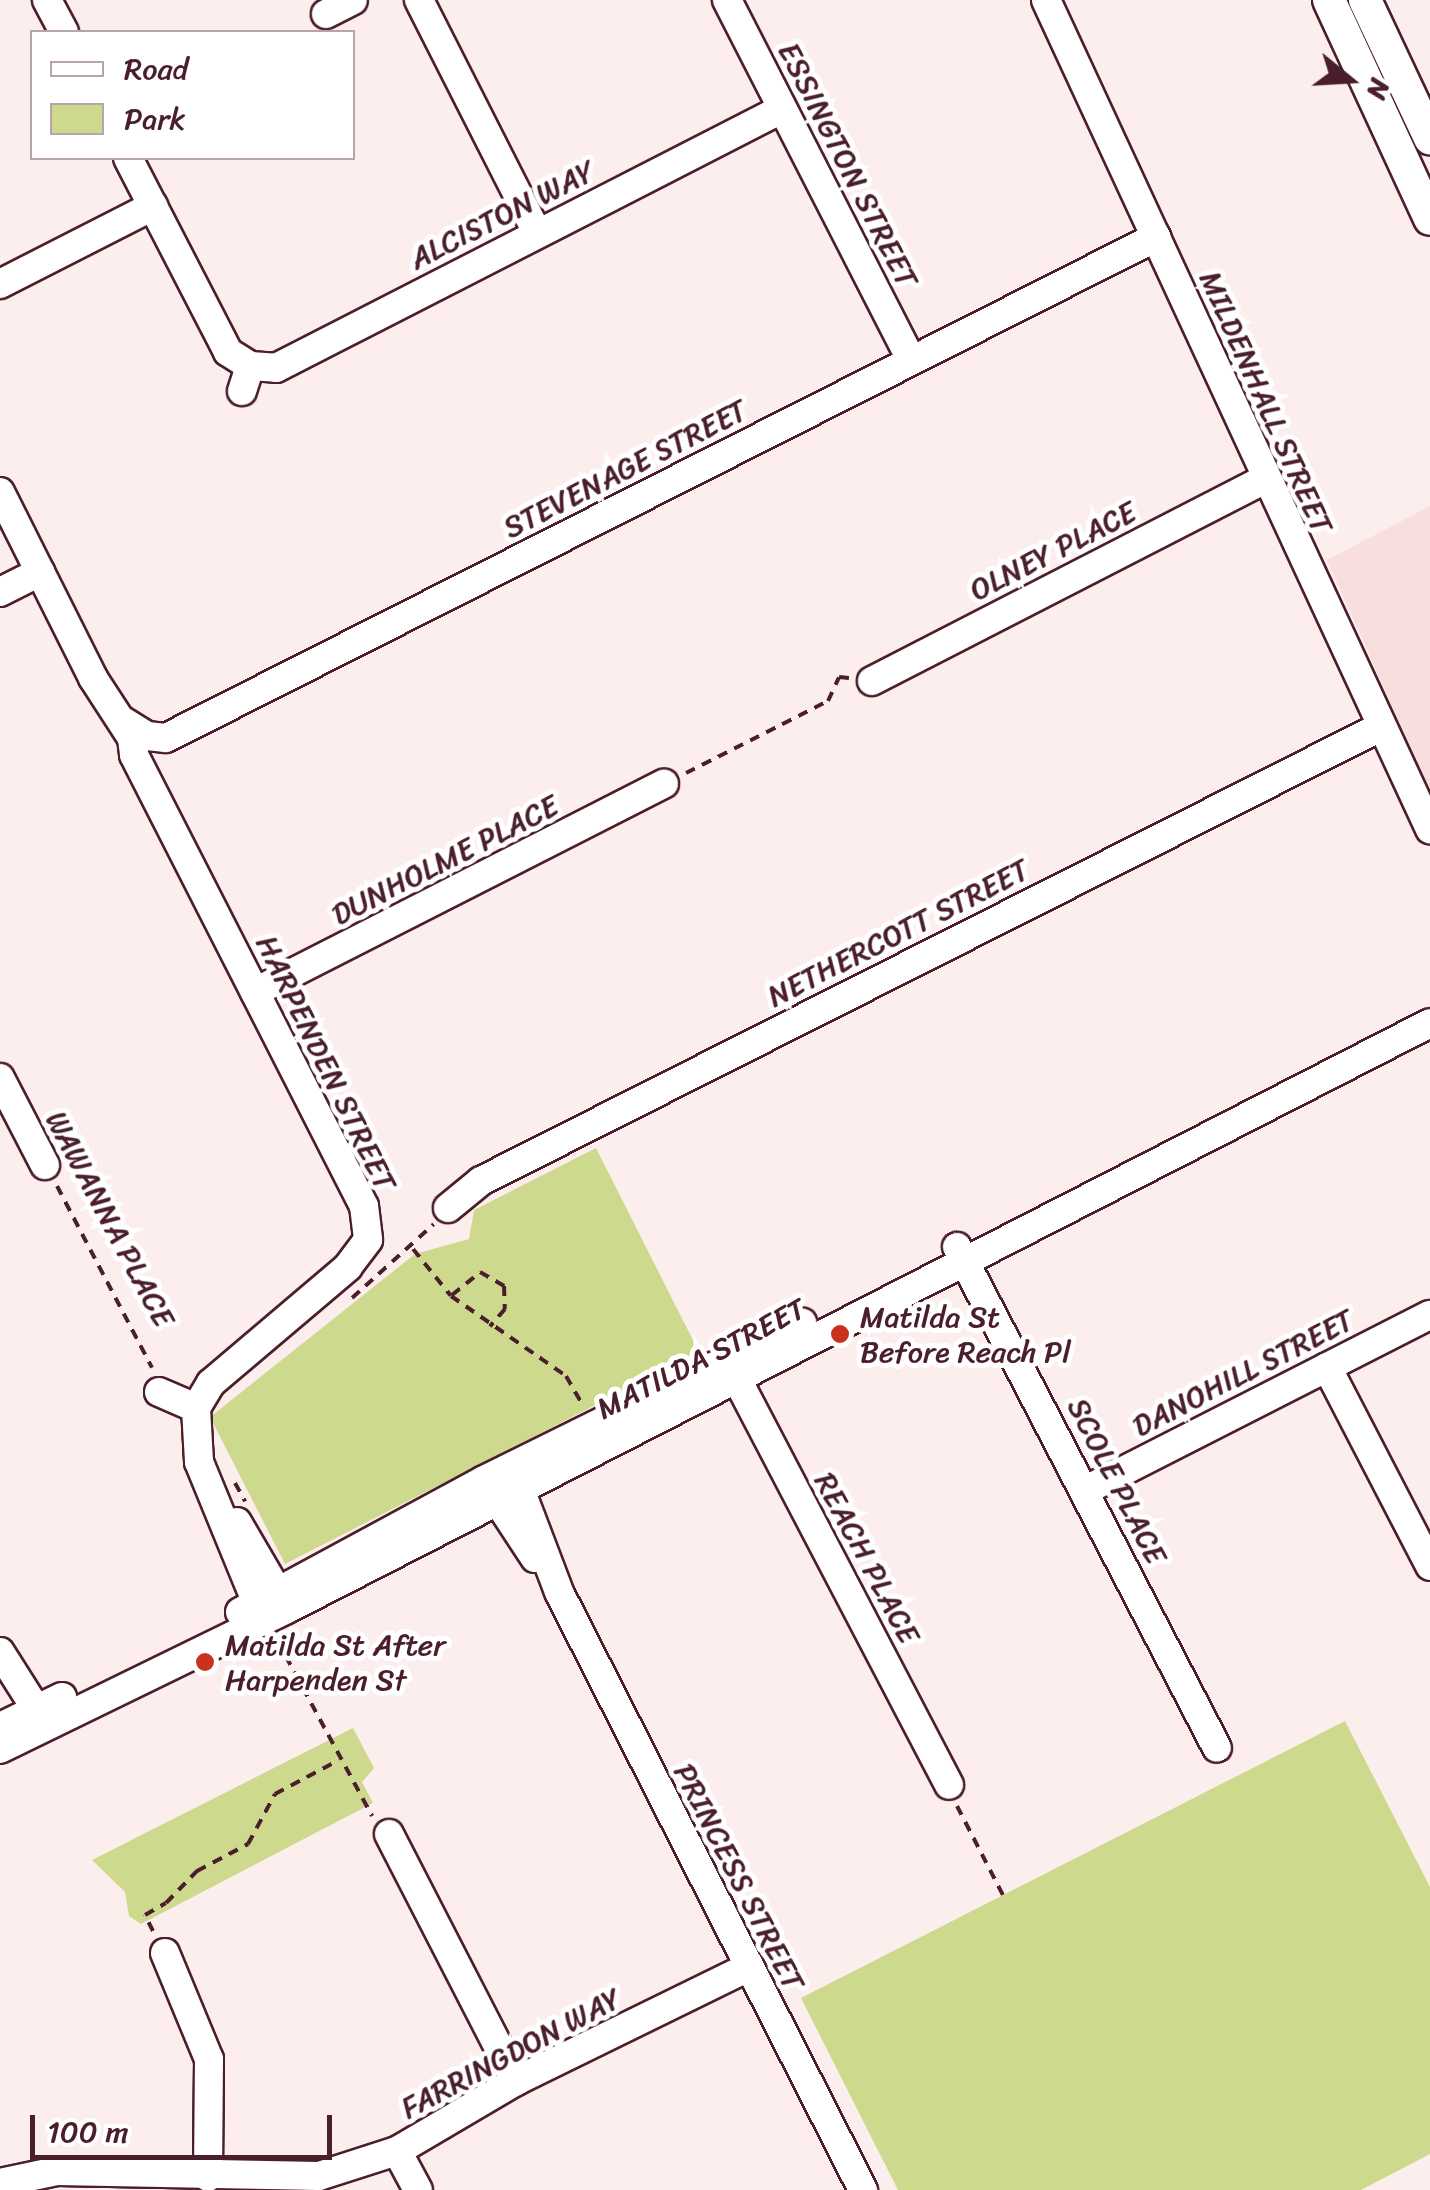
<!DOCTYPE html>
<html>
<head>
<meta charset="utf-8">
<style>
	body { margin:0 }
	#map { position:relative; width:1430px; height:2190px; overflow:hidden; background:#fdeeee; font-family:Sriracha,sans-serif }
	div>[style] { position:absolute }
	.built>* { inset:0; background:#f8dfde }
	.green>* { inset:0; background:#cdd98c }
	.path>* { height:4px; margin-top:-2px; transform-origin:0; background:repeating-linear-gradient(90deg,#4a1f2b 0 10px,transparent 0 18px) }
	.roads { filter:drop-shadow(2px 0 #4a1f2b) drop-shadow(-2px 0 #4a1f2b) drop-shadow(0 2px #4a1f2b) drop-shadow(0 -2px #4a1f2b) }
	.minor>* { height:28px; margin:-14px; padding:0 14px; transform-origin:14px; border-radius:14px; background:#fff }
	.major>* { height:32px; margin:-16px; padding:0 16px; transform-origin:16px; border-radius:16px; background:#fff }
	.dots>* { width:28px; height:28px; translate:-50% -50%; box-sizing:border-box; border:5px solid #fff; border-radius:50% }
	span { translate:-50% -50%; white-space:nowrap; text-align:center; line-height:1.15; -webkit-text-stroke:10px #fff; paint-order:stroke }
	.street-label { font-size:30px; color:#4a1f2b }
	.poi-label { font-size:30px; color:#4a1f2b }
	.left { translate:0 -50%; text-align:left }
	.legend { position:absolute; left:30px; top:30px; width:325px; height:130px; box-sizing:border-box; background:#fff; border:2px solid #b7a5aa; margin:0; padding:12px 18px; list-style:none; font-size:30px; color:#4a1f2b }
	.legend li { display:flex; align-items:center; gap:20px; height:50px }
	.legend b { width:50px; border:2px solid #b7a5aa }
	.north { position:absolute; left:1300px; top:30px; width:100px; height:100px; -webkit-text-stroke:8px #fff; paint-order:stroke; rotate:108deg; font-size:28px; font-weight:700; line-height:40px; text-align:center; color:#4a1f2b }
	.north::after { content:''; display:block; margin:auto; width:35px; height:45px; background:#4a1f2b; clip-path:polygon(50% 0,100% 100%,50% 72%,0 100%) }
	.scale { position:absolute; left:30px; top:2115px; width:302px; height:45px; box-sizing:border-box; border:5px solid #4a1f2b; border-top:0; padding-left:12px; font-size:30px; line-height:35px; white-space:nowrap; color:#4a1f2b; -webkit-text-stroke:8px #fff; paint-order:stroke }
</style>
</head>
<body>
<div id="map">
	<div class="built">
		<i style="clip-path:polygon(1430px 506px,1430px 791px,1327px 560px)"></i>
	</div>
	<div class="green">
		<i style="clip-path:polygon(596px 1148px,699px 1352px,285px 1564px,210px 1417px,415px 1254px,469px 1239px,474px 1210px)"></i>
		<i style="clip-path:polygon(1345px 1721px,1430px 1887px,1430px 2154px,1361px 2190px,898px 2190px,801px 1998px)"></i>
		<i style="clip-path:polygon(353px 1728px,374px 1768px,362px 1782px,373px 1803px,141px 1924px,129px 1916px,125px 1892px,92px 1860px)"></i>
	</div>
	<div class="path">
		<i style="left:686px;top:773px;width:159px;rotate:-26.9deg"></i>
		<i style="left:828px;top:701px;width:26px;rotate:-65deg"></i>
		<i style="left:839px;top:677px;width:10px;rotate:6deg"></i>
		<i style="left:57px;top:1186px;width:205px;rotate:62.4deg"></i>
		<i style="left:413px;top:1249px;width:60px;rotate:51deg"></i>
		<i style="left:451px;top:1296px;width:140px;rotate:34.8deg"></i>
		<i style="left:566px;top:1376px;width:34px;rotate:60deg"></i>
		<i style="left:452px;top:1295px;width:36px;rotate:-39deg"></i>
		<i style="left:480px;top:1272px;width:28px;rotate:30deg"></i>
		<i style="left:504px;top:1286px;width:23px;rotate:88deg"></i>
		<i style="left:505px;top:1309px;width:23px;rotate:131deg"></i>
		<i style="left:352px;top:1298px;width:110px;rotate:-42.1deg"></i>
		<i style="left:235px;top:1483px;width:21px;rotate:61deg"></i>
		<i style="left:277px;top:1640px;width:200px;rotate:61.6deg"></i>
		<i style="left:957px;top:1806px;width:100px;rotate:62.7deg"></i>
		<i style="left:153px;top:1931px;width:18px;rotate:-117deg"></i>
		<i style="left:145px;top:1915px;width:24px;rotate:-30deg"></i>
		<i style="left:166px;top:1903px;width:45px;rotate:-45.9deg"></i>
		<i style="left:197px;top:1871px;width:58px;rotate:-27.9deg"></i>
		<i style="left:248px;top:1844px;width:57px;rotate:-61.6deg"></i>
		<i style="left:275px;top:1794px;width:72px;rotate:-28deg"></i>
	</div>
	<div class="roads">
		<div class="minor">
			<i style="left:47px;top:0;width:36px;rotate:62deg"></i>
			<i style="left:419px;top:0;width:261px;rotate:63.1deg"></i>
			<i style="left:727px;top:0;width:404px;rotate:62.9deg"></i>
			<i style="left:1046px;top:0;width:914px;rotate:65.15deg"></i>
			<i style="left:326px;top:14px;width:30px;rotate:-27deg"></i>
			<i style="left:128px;top:158px;width:218px;rotate:62.7deg"></i>
			<i style="left:228px;top:352px;width:26px;rotate:32deg"></i>
			<i style="left:250px;top:366px;width:26px;rotate:4deg"></i>
			<i style="left:276px;top:368px;width:568px;rotate:-27.11deg"></i>
			<i style="left:0;top:284px;width:172px;rotate:-27deg"></i>
			<i style="left:242px;top:391px;width:26px;rotate:-72deg"></i>
			<i style="left:0;top:492px;width:208px;rotate:63.4deg"></i>
			<i style="left:93px;top:678px;width:72px;rotate:57deg"></i>
			<i style="left:132px;top:738px;width:17px;rotate:83deg"></i>
			<i style="left:134px;top:755px;width:506px;rotate:62.98deg"></i>
			<i style="left:364px;top:1206px;width:34px;rotate:83deg"></i>
			<i style="left:368px;top:1240px;width:34px;rotate:127deg"></i>
			<i style="left:348px;top:1267px;width:180px;rotate:139.7deg"></i>
			<i style="left:211px;top:1383px;width:29px;rotate:121deg"></i>
			<i style="left:196px;top:1408px;width:54px;rotate:86.8deg"></i>
			<i style="left:199px;top:1462px;width:169px;rotate:67.7deg"></i>
			<i style="left:0;top:592px;width:45px;rotate:-26.6deg"></i>
			<i style="left:872px;top:681px;width:440px;rotate:-27.2deg"></i>
			<i style="left:123px;top:721px;width:28px;rotate:32deg"></i>
			<i style="left:147px;top:736px;width:19px;rotate:6deg"></i>
			<i style="left:166px;top:738px;width:1110px;rotate:-26.84deg"></i>
			<i style="left:255px;top:992px;width:459px;rotate:-27deg"></i>
			<i style="left:0;top:1078px;width:98px;rotate:62.7deg"></i>
			<i style="left:448px;top:1208px;width:43px;rotate:-39.3deg"></i>
			<i style="left:481px;top:1181px;width:1009px;rotate:-26.79deg"></i>
			<i style="left:957px;top:1247px;width:564px;rotate:62.57deg"></i>
			<i style="left:728px;top:1362px;width:477px;rotate:62.4deg"></i>
			<i style="left:1327px;top:1367px;width:224px;rotate:62.6deg"></i>
			<i style="left:159px;top:1392px;width:40px;rotate:23.4deg"></i>
			<i style="left:512px;top:1468px;width:133px;rotate:69.2deg"></i>
			<i style="left:559px;top:1592px;width:671px;rotate:63.05deg"></i>
			<i style="left:485px;top:1482px;width:91px;rotate:56.7deg"></i>
			<i style="left:1086px;top:1490px;width:386px;rotate:-27deg"></i>
			<i style="left:237px;top:1522px;width:97px;rotate:59.7deg"></i>
			<i style="left:240px;top:1612px;width:277px;rotate:-28.4deg"></i>
			<i style="left:484px;top:1480px;width:355px;rotate:-26.3deg"></i>
			<i style="left:0;top:1652px;width:84px;rotate:57.6deg"></i>
			<i style="left:0;top:1727px;width:69px;rotate:-25.8deg"></i>
			<i style="left:0;top:1749px;width:319px;rotate:-26deg"></i>
			<i style="left:287px;top:1609px;width:1284px;rotate:-27.14deg"></i>
			<i style="left:389px;top:1834px;width:278px;rotate:62.8deg"></i>
			<i style="left:165px;top:1953px;width:115px;rotate:67.5deg"></i>
			<i style="left:209px;top:2059px;width:118px;rotate:90.5deg"></i>
			<i style="left:397px;top:2151px;width:44px;rotate:61.7deg"></i>
			<i style="left:0;top:2183px;width:58px;rotate:-11.9deg"></i>
			<i style="left:57px;top:2171px;width:262px;rotate:1.1deg"></i>
			<i style="left:319px;top:2176px;width:82px;rotate:-17.8deg"></i>
			<i style="left:397px;top:2151px;width:138px;rotate:-30.5deg"></i>
			<i style="left:516px;top:2081px;width:257px;rotate:-26.1deg"></i>
		</div>
		<div class="major">
			<i style="left:1329px;top:0;width:241px;rotate:65.2deg"></i>
			<i style="left:1365px;top:0;width:153px;rotate:64.8deg"></i>
		</div>
	</div>
	<div class="dots">
		<i style="left:840px;top:1334px;background:#c8321e"></i>
		<i style="left:205px;top:1662px;background:#c8321e"></i>
	</div>
	<div class="street-label">
		<span style="left:848px;top:165px;rotate:63deg">ESSINGTON STREET</span>
		<span style="left:502px;top:215px;rotate:-27deg">ALCISTON WAY</span>
		<span style="left:1266px;top:402px;rotate:66deg">MILDENHALL STREET</span>
		<span style="left:625px;top:469px;rotate:-27deg">STEVENAGE STREET</span>
		<span style="left:1053px;top:551px;rotate:-27deg">OLNEY PLACE</span>
		<span style="left:445px;top:860px;rotate:-27deg">DUNHOLME PLACE</span>
		<span style="left:898px;top:933px;rotate:-27deg">NETHERCOTT STREET</span>
		<span style="left:326px;top:1063px;rotate:64deg">HARPENDEN STREET</span>
		<span style="left:110px;top:1219px;rotate:62deg">WAWANNA PLACE</span>
		<span style="left:701px;top:1359px;rotate:-27deg">MATILDA STREET</span>
		<span style="left:1243px;top:1373px;rotate:-27deg">DANOHILL STREET</span>
		<span style="left:1117px;top:1481px;rotate:63deg">SCOLE PLACE</span>
		<span style="left:867px;top:1558px;rotate:62deg">REACH PLACE</span>
		<span style="left:739px;top:1877px;rotate:63deg">PRINCESS STREET</span>
		<span style="left:511px;top:2053px;rotate:-28deg">FARRINGDON WAY</span>
	</div>
	<div class="poi-label">
		<span class="left" style="left:860px;top:1334px">Matilda St<br>Before Reach Pl</span>
		<span class="left" style="left:225px;top:1662px">Matilda St After<br>Harpenden St</span>
	</div>
	<ul class="legend">
	<li><b style="height:12px;background:#fff"></b>Road</li>
	<li><b style="height:28px;background:#cdd98c"></b>Park</li>
	</ul>
	<div class="north">N</div>
	<div class="scale">100 m</div>
</div>
</body>
</html>
